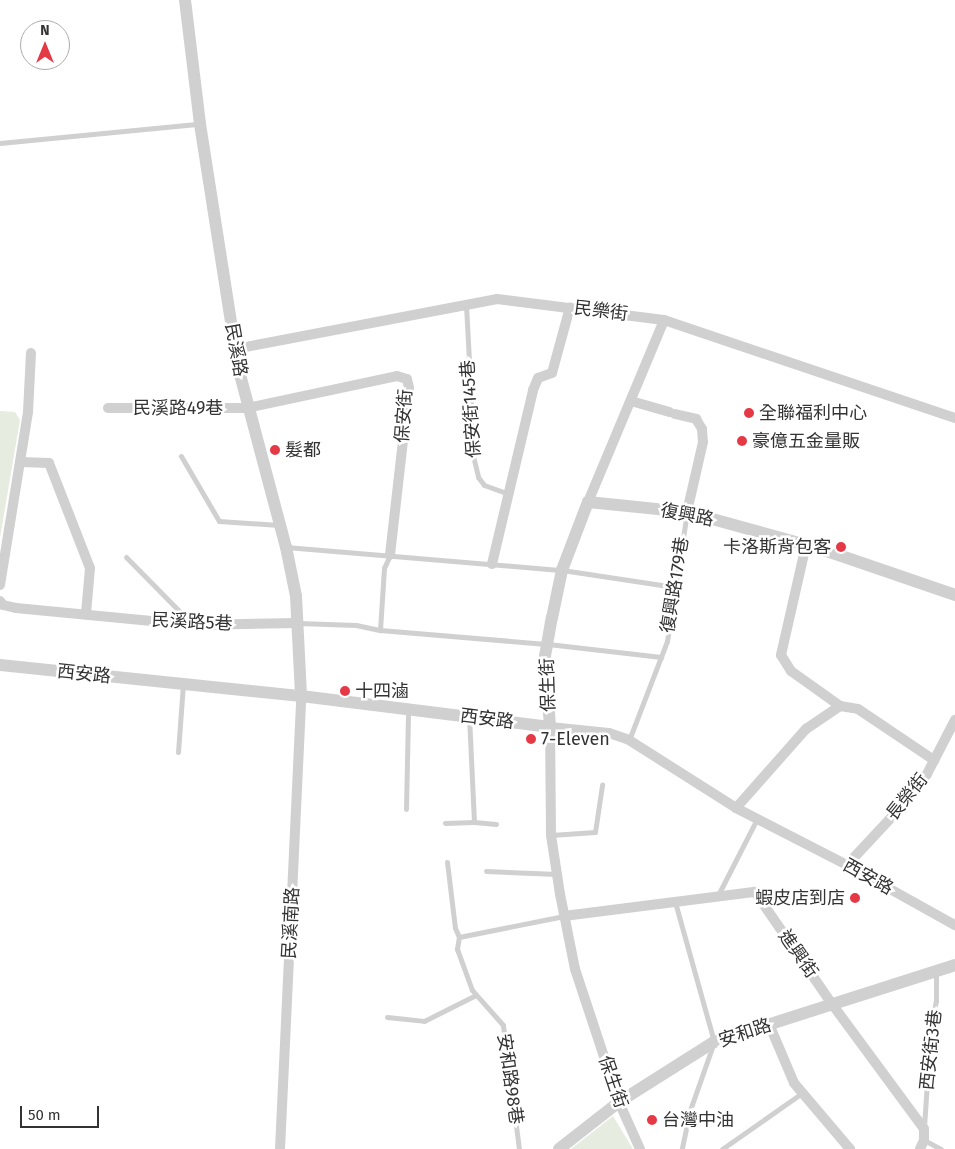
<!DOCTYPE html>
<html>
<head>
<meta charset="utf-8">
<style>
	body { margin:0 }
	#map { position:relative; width:955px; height:1149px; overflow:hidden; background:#fff; font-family:"Fira Sans","Noto Sans TC",sans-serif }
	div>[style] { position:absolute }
	.green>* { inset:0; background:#e6ecdf }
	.service>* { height:5px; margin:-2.5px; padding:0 2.5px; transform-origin:2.5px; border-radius:2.5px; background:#d0d0d0 }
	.minor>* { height:10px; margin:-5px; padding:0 5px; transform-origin:5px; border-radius:5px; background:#d0d0d0 }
	.tertiary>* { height:12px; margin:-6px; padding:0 6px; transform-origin:6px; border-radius:6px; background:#d0d0d0 }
	.dots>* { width:14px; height:14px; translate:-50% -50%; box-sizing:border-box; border:2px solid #fff; border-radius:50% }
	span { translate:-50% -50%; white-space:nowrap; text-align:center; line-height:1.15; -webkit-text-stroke:5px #fff; paint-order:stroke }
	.street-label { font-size:18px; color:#333 }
	.poi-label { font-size:18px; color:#333 }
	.left { translate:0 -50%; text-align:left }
	.right { translate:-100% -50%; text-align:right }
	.north { position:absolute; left:20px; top:20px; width:50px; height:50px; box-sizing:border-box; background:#fff; border:1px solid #adadad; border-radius:50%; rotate:0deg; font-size:14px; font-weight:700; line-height:20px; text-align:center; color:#333 }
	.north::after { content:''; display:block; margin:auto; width:18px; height:22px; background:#e63946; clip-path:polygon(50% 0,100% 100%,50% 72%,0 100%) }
	.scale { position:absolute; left:20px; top:1106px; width:79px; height:22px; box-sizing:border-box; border:2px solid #333; border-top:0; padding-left:6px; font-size:15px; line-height:18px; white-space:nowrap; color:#333; -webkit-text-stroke:4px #fff; paint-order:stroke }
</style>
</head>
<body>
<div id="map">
	<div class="green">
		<i style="clip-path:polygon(0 411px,15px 412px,20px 420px,0 538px)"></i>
		<i style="clip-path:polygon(613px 1116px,633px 1149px,571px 1149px)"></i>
	</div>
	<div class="service">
		<i style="left:0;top:143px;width:200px;rotate:-5.5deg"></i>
		<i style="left:466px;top:305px;width:91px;rotate:86.9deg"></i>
		<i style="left:471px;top:396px;width:52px;rotate:90deg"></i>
		<i style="left:471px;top:448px;width:30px;rotate:76deg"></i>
		<i style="left:478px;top:477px;width:10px;rotate:53deg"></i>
		<i style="left:484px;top:485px;width:27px;rotate:20deg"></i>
		<i style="left:181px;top:456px;width:75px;rotate:59.7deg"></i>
		<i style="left:219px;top:521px;width:60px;rotate:3.8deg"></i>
		<i style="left:286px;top:547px;width:277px;rotate:4.8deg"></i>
		<i style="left:562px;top:570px;width:114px;rotate:8.6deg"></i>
		<i style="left:390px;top:555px;width:14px;rotate:115deg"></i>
		<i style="left:384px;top:568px;width:62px;rotate:93.7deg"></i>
		<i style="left:380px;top:630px;width:169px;rotate:4.8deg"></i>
		<i style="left:548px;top:644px;width:114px;rotate:6.6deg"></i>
		<i style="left:126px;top:557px;width:93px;rotate:45.4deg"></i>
		<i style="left:298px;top:623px;width:58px;rotate:2deg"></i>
		<i style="left:356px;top:625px;width:25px;rotate:12deg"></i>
		<i style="left:629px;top:740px;width:106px;rotate:-69deg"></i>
		<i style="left:667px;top:641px;width:131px;rotate:-81.2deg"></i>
		<i style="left:178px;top:752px;width:68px;rotate:-85.8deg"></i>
		<i style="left:406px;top:809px;width:99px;rotate:-88.8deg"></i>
		<i style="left:474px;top:822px;width:22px;rotate:5deg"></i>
		<i style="left:445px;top:823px;width:29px;rotate:-2deg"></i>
		<i style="left:474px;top:822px;width:105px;rotate:-92.7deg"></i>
		<i style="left:551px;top:835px;width:44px;rotate:-3.9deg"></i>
		<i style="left:595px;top:832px;width:48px;rotate:-81.5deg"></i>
		<i style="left:447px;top:862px;width:66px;rotate:83.1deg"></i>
		<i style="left:455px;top:928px;width:10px;rotate:66deg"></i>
		<i style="left:486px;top:871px;width:71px;rotate:2.4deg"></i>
		<i style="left:717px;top:897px;width:88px;rotate:-62.9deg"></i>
		<i style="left:675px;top:902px;width:145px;rotate:74.4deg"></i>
		<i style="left:714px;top:1042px;width:72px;rotate:109.4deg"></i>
		<i style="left:690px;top:1110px;width:40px;rotate:102deg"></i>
		<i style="left:387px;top:1017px;width:37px;rotate:6deg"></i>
		<i style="left:424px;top:1021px;width:58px;rotate:-26.6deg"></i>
		<i style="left:924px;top:1127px;width:90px;rotate:-86.2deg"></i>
		<i style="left:930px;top:1037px;width:36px;rotate:-81deg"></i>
		<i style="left:936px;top:1001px;width:30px;rotate:-90deg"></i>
		<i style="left:924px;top:1140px;width:19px;rotate:28deg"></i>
		<i style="left:519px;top:1149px;width:125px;rotate:-97.4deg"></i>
		<i style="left:503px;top:1025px;width:47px;rotate:-131.5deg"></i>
		<i style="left:472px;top:990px;width:44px;rotate:-110.1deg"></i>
		<i style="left:457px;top:949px;width:12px;rotate:-81deg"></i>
		<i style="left:459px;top:937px;width:107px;rotate:-11.3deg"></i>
		<i style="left:722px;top:1149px;width:98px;rotate:-35deg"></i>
	</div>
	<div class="minor">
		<i style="left:235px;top:349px;width:267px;rotate:-10.8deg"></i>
		<i style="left:497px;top:299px;width:168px;rotate:7.2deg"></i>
		<i style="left:664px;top:320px;width:307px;rotate:18.6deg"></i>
		<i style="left:631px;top:401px;width:40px;rotate:16deg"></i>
		<i style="left:108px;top:408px;width:139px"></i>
		<i style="left:247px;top:408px;width:153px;rotate:-12deg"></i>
		<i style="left:397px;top:376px;width:10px;rotate:17deg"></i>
		<i style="left:407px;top:379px;width:9px;rotate:77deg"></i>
		<i style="left:409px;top:388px;width:168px;rotate:96.5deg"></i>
		<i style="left:675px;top:414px;width:22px;rotate:13deg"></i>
		<i style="left:696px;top:419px;width:12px;rotate:59deg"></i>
		<i style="left:702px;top:429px;width:13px;rotate:86deg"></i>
		<i style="left:703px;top:442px;width:72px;rotate:102.9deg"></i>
		<i style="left:21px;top:462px;width:28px;rotate:2deg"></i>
		<i style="left:49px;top:463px;width:113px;rotate:68.7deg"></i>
		<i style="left:90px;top:568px;width:46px;rotate:95deg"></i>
		<i style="left:588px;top:502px;width:197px;rotate:-67.3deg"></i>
		<i style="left:806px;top:545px;width:113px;rotate:102.8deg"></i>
		<i style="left:781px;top:655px;width:19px;rotate:58deg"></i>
		<i style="left:791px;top:671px;width:60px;rotate:35.5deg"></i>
		<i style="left:840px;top:706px;width:18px;rotate:9deg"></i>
		<i style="left:858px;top:709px;width:92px;rotate:33.9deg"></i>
		<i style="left:492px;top:564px;width:179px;rotate:-76.7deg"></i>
		<i style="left:533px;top:390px;width:13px;rotate:-67deg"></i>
		<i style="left:538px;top:378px;width:15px;rotate:-20deg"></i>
		<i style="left:552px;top:373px;width:68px;rotate:-74.7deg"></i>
		<i style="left:0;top:585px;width:175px;rotate:-80.8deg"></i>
		<i style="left:28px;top:412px;width:59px;rotate:-87.1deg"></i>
		<i style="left:0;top:601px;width:5px;rotate:53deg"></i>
		<i style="left:3px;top:605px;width:13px;rotate:13deg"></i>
		<i style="left:16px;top:608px;width:178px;rotate:5.5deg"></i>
		<i style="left:193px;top:625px;width:105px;rotate:-1.1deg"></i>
		<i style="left:736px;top:808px;width:106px;rotate:-48.5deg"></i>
		<i style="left:806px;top:729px;width:41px;rotate:-34.1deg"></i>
		<i style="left:847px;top:865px;width:82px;rotate:-47deg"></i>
		<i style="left:903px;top:805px;width:39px;rotate:-52deg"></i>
		<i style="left:927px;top:774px;width:61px;rotate:-62.6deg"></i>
		<i style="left:564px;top:916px;width:193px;rotate:-7.2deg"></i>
		<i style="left:755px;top:892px;width:136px;rotate:55.5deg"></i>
		<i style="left:832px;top:1004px;width:155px;rotate:53.6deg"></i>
		<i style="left:924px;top:1129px;width:11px;rotate:90deg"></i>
		<i style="left:924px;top:1140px;width:10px;rotate:114deg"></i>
		<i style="left:769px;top:1024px;width:64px;rotate:67deg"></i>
		<i style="left:794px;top:1083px;width:87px;rotate:49.7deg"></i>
		<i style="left:280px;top:1149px;width:453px;rotate:-87.3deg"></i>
		<i style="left:640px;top:1149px;width:51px;rotate:-114.1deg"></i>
		<i style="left:619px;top:1102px;width:140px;rotate:-108.3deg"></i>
		<i style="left:575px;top:969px;width:76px;rotate:-101.3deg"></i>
		<i style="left:560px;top:894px;width:60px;rotate:-98.7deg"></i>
		<i style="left:551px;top:835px;width:108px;rotate:-90.5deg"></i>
		<i style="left:550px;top:727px;width:59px;rotate:5.8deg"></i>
		<i style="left:609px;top:733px;width:21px;rotate:19deg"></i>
		<i style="left:629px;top:740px;width:127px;rotate:32.4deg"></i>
		<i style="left:736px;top:808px;width:125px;rotate:27.2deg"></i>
		<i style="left:847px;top:865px;width:124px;rotate:29.1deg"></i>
	</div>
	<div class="tertiary">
		<i style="left:185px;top:0;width:125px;rotate:83.1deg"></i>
		<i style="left:200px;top:124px;width:246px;rotate:81.1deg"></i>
		<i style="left:238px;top:367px;width:186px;rotate:75.1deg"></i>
		<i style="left:286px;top:547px;width:50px;rotate:78.5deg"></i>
		<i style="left:296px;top:596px;width:100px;rotate:87.1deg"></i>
		<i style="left:0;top:665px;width:303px;rotate:5.9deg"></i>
		<i style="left:301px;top:696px;width:251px;rotate:7.1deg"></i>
		<i style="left:550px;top:727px;width:71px;rotate:-94deg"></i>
		<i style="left:545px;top:656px;width:39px;rotate:-80deg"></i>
		<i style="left:552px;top:618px;width:49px;rotate:-78.2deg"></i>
		<i style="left:562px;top:570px;width:73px;rotate:-69.1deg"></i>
		<i style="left:588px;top:502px;width:100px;rotate:5.8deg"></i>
		<i style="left:687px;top:512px;width:139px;rotate:15.4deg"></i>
		<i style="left:821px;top:549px;width:142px;rotate:18.9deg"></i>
		<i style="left:559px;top:1149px;width:76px;rotate:-38.1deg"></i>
		<i style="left:619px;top:1102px;width:112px;rotate:-32.3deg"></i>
		<i style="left:714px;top:1042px;width:253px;rotate:-17.7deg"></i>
	</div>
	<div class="dots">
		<i style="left:749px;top:413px;background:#e63946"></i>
		<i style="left:742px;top:441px;background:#e63946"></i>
		<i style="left:275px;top:450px;background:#e63946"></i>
		<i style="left:841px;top:547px;background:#e63946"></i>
		<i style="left:345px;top:691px;background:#e63946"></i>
		<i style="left:531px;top:739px;background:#e63946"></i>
		<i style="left:855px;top:898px;background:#e63946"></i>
		<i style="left:652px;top:1120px;background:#e63946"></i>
	</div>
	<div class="street-label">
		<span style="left:601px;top:311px;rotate:7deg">民樂街</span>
		<span style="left:236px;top:350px;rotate:80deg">民溪路</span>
		<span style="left:178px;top:408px">民溪路49巷</span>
		<span style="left:471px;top:409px;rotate:-94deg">保安街145巷</span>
		<span style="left:404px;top:416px;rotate:-86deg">保安街</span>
		<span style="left:687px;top:515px;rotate:11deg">復興路</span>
		<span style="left:675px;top:585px;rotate:-81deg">復興路179巷</span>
		<span style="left:192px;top:622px;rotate:3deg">民溪路5巷</span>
		<span style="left:84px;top:674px;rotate:6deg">西安路</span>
		<span style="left:548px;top:685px;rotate:-92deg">保生街</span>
		<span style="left:487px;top:719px;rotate:7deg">西安路</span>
		<span style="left:907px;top:797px;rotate:-51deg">長榮街</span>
		<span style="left:868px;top:877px;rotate:29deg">西安路</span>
		<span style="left:291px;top:923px;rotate:-87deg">民溪南路</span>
		<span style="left:798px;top:954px;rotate:55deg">進興街</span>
		<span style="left:745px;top:1033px;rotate:-18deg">安和路</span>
		<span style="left:931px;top:1050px;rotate:-84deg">西安街3巷</span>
		<span style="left:510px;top:1079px;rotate:82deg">安和路98巷</span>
		<span style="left:613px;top:1082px;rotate:71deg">保生街</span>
	</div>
	<div class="poi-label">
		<span class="left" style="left:759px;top:413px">全聯福利中心</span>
		<span class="left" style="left:752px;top:441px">豪億五金量販</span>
		<span class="left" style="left:285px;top:450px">髮都</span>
		<span class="right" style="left:831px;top:547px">卡洛斯背包客</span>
		<span class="left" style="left:355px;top:691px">十四滷</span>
		<span class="left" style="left:541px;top:739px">7-Eleven</span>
		<span class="right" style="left:845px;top:898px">蝦皮店到店</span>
		<span class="left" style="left:662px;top:1120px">台灣中油</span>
	</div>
	<div class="north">N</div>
	<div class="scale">50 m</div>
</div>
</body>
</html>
